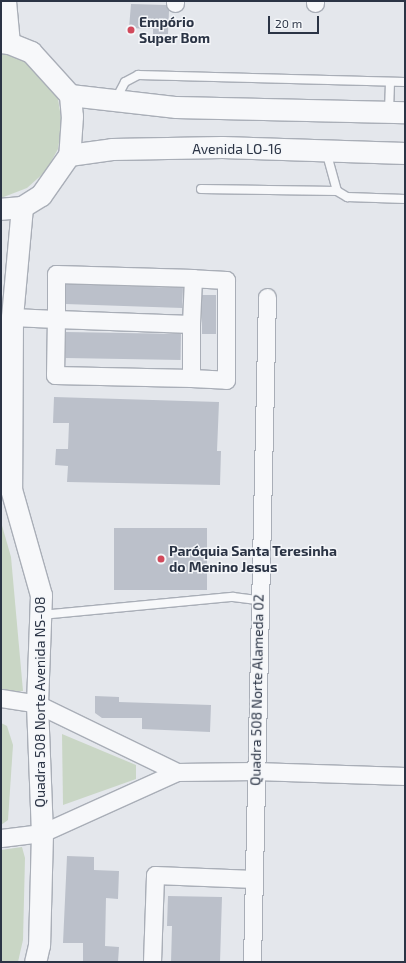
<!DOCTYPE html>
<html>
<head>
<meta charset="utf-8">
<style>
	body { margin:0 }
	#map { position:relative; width:406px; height:963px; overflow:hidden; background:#e4e7ec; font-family:"Exo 2",sans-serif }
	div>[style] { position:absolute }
	.green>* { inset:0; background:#c9d6c5 }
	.building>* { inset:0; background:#bbc0ca; transform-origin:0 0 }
	.roads { filter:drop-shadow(1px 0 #a9aeb7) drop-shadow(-1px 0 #a9aeb7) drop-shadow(0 1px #a9aeb7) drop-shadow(0 -1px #a9aeb7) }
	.service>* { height:8px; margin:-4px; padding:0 4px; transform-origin:4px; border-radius:4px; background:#f7f8fa }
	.minor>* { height:17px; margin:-8.5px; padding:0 8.5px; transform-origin:8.5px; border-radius:8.5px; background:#f7f8fa }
	.tertiary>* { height:21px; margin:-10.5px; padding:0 10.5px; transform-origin:10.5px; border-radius:10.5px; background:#f7f8fa }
	.dots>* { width:11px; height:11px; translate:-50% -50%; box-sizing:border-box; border:2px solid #f4f6f9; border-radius:50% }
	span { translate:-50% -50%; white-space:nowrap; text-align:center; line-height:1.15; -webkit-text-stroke:3px #f4f6f9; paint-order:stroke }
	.poi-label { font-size:14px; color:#2b3445; font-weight:700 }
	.left { translate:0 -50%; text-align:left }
	.street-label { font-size:14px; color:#2b3445 }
	.frame { position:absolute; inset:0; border:2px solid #2b3445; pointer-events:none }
	.scale { position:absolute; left:268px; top:16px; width:51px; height:18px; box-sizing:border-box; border:2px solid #2b3445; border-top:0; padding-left:5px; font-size:12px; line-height:14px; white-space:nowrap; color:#2b3445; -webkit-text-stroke:3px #f4f6f9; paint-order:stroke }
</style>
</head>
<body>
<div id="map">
	<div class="green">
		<i style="clip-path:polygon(1px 50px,27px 60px,46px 77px,58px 99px,62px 124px,58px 149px,46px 171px,27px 188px,1px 198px)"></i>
		<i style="clip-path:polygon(1px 522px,11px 557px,23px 691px,1px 691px)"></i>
		<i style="clip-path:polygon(1px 723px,7px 726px,13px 745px,8px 820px,1px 825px)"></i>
		<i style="clip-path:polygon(62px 734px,136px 765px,136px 779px,63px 805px)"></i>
		<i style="clip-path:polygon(22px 847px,25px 858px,23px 940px,18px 962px,1px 962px,1px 850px)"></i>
	</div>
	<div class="building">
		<i style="clip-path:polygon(131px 4px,166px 5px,169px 11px,168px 34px,153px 34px,153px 29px,129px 28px)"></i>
		<i style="left:66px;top:284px;width:117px;height:20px;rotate:2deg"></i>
		<i style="left:202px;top:295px;width:14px;height:39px"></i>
		<i style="left:66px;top:332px;width:115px;height:26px;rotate:1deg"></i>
		<i style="clip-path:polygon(54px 397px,219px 402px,217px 451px,221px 451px,220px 485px,67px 482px,68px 466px,55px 465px,56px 449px,68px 449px,69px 423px,53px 423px)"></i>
		<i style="left:207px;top:528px;width:62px;height:93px;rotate:90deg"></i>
		<i style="clip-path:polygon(95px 696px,119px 697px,119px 702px,211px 705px,210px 732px,142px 729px,142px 718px,102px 718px,95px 713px)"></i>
		<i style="clip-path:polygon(67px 856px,94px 857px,94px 870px,119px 871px,118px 899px,106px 898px,105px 946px,119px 947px,118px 962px,83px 962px,83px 943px,63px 943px)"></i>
		<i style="clip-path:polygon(168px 896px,222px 897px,220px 962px,171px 962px,172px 926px,167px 926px)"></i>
	</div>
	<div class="roads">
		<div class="service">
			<i style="left:116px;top:99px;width:19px;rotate:-62deg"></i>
			<i style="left:125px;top:82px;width:15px;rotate:-28deg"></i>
			<i style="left:138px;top:75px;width:267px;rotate:1.5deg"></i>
			<i style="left:389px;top:111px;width:29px;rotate:-88deg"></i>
			<i style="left:326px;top:151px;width:41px;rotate:74.6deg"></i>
			<i style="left:337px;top:191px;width:12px;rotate:31deg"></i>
			<i style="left:347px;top:197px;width:58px;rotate:2deg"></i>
			<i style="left:201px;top:189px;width:136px;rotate:0.8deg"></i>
			<i style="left:41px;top:615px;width:193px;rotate:-5.4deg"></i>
			<i style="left:233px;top:597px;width:26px;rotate:7deg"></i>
		</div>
		<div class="minor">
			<i style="left:175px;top:3px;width:2px;rotate:-90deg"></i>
			<i style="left:315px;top:3px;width:2px;rotate:-90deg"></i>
			<i style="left:12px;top:317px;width:44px;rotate:2.6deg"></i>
			<i style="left:56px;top:319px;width:45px;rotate:-90deg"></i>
			<i style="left:56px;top:274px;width:137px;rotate:1.7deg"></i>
			<i style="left:193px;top:278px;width:46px;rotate:92.5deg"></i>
			<i style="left:56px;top:319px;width:135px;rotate:2.1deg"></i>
			<i style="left:191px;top:324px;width:54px;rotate:90deg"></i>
			<i style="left:191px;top:378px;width:136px;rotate:-178.7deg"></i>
			<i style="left:55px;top:375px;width:56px;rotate:-89deg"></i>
			<i style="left:191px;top:378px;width:35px;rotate:3deg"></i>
			<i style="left:226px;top:380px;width:100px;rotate:-90deg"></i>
			<i style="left:226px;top:280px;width:33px;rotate:-177deg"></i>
			<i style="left:1px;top:698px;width:36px;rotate:9deg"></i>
			<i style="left:37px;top:704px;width:156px;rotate:25.9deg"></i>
			<i style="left:1px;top:838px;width:41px;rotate:-7deg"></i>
			<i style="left:42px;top:833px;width:148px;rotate:-24.3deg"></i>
			<i style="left:177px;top:772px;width:78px;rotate:-0.7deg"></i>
			<i style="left:255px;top:771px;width:150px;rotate:1.9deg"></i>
			<i style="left:152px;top:962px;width:87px;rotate:-88deg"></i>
			<i style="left:155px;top:875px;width:99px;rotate:2.3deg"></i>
			<i style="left:252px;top:962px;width:665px;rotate:-88.71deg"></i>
		</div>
		<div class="tertiary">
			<i style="left:5px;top:1px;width:42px;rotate:84.6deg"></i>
			<i style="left:1px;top:42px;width:8px;rotate:7deg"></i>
			<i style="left:9px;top:43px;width:24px;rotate:22deg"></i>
			<i style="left:31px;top:52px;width:58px;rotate:47.8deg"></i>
			<i style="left:70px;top:95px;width:21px;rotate:85deg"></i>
			<i style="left:72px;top:116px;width:39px;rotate:94deg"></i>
			<i style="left:69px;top:155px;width:49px;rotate:125deg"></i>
			<i style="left:41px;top:195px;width:22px;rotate:148deg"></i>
			<i style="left:22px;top:207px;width:21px;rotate:175deg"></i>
			<i style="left:70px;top:95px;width:107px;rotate:6.5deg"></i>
			<i style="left:176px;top:107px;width:229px;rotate:1.3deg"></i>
			<i style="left:69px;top:155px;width:43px;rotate:-7.9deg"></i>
			<i style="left:112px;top:149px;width:110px;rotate:-1deg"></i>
			<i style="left:222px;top:147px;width:183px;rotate:1.9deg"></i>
			<i style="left:22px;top:207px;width:110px;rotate:95.2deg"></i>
			<i style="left:12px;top:317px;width:172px;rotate:90.3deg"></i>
			<i style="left:11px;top:489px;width:110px;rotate:74.2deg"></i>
			<i style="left:41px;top:595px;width:109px;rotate:92.1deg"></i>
			<i style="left:37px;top:704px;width:129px;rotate:87.8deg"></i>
			<i style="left:42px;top:833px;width:112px;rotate:91.5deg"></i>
			<i style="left:39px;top:945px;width:17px;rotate:103deg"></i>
		</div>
	</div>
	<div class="dots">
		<i style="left:131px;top:30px;background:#d1495b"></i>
		<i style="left:161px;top:559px;background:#d1495b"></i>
	</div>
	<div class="poi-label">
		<span class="left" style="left:139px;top:30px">Empório<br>Super Bom</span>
		<span class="left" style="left:169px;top:559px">Paróquia Santa Teresinha<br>do Menino Jesus</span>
	</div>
	<div class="street-label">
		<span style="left:237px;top:149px">Avenida LO-16</span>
		<span style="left:257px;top:690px;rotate:-89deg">Quadra 508 Norte Alameda 02</span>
		<span style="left:40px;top:702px;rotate:-90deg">Quadra 508 Norte Avenida NS-08</span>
	</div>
	<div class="frame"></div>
	<div class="scale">20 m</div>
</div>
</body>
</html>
